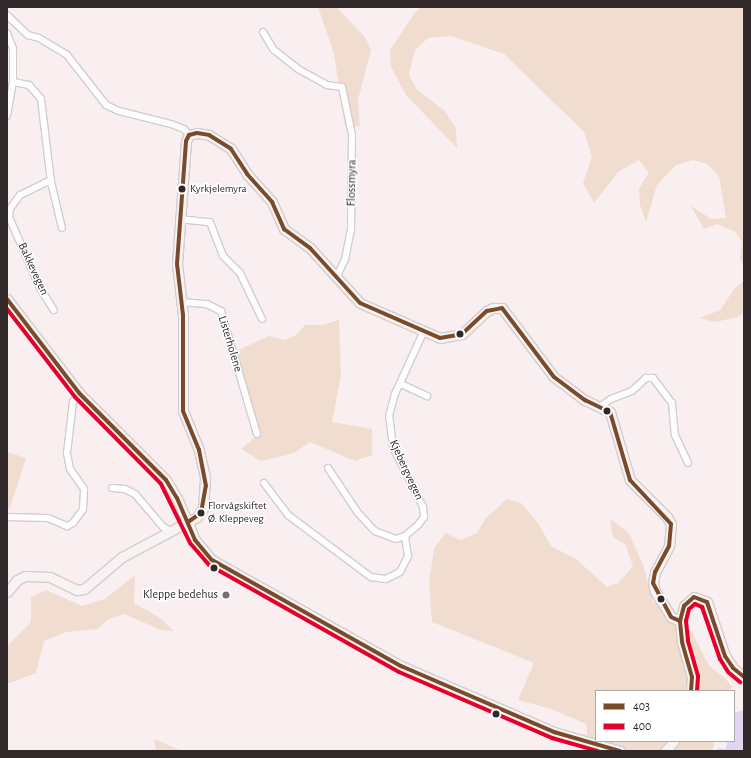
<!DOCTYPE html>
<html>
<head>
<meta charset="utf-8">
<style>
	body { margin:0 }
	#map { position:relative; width:751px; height:758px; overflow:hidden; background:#f9eff1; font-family:"Alegreya Sans",sans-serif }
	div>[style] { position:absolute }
	.green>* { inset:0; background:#f0ddd0 }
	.water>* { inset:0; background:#e2d5f1 }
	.roads { filter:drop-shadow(1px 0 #d4cccd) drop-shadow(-1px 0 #d4cccd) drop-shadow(0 1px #d4cccd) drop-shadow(0 -1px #d4cccd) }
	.street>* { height:6px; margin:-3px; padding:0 3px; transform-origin:3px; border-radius:3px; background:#fefdfd }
	.secondary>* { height:9px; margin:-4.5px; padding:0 4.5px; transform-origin:4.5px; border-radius:4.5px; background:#f7f3f3 }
	.bus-1>* { height:4px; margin:-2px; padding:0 2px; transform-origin:2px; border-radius:2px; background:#7a4b2a }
	.bus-2>* { height:4px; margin:-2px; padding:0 2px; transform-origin:2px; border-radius:2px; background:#e4002b }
	.dots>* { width:11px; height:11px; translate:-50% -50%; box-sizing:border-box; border:2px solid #fff; border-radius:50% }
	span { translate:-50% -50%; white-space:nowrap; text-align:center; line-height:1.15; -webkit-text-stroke:3px #fff; paint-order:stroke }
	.bus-label { font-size:11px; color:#302829 }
	.left { translate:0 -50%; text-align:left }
	.street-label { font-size:12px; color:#302829 }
	.poi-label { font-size:12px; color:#302829 }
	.right { translate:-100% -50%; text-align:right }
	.frame { position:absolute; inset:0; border:8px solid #302829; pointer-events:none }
	.legend { position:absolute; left:595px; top:690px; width:140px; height:52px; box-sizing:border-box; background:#fff; border:1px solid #aca9a9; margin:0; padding:5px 7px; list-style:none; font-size:12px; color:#302829 }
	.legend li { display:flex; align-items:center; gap:8px; height:20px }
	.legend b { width:20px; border:1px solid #aca9a9 }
</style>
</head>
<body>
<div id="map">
	<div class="green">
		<i style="clip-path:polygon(318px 7px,336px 7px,365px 37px,371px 50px,358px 100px,360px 126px,345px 127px,334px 54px)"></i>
		<i style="clip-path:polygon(422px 7px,744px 7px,744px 267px,740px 258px,742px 243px,736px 232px,717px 224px,704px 229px,691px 206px,711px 219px,726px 218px,719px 176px,707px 164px,693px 160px,676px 165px,657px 185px,646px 222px,640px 205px,639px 188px,649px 173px,639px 160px,618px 172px,594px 203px,583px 183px,592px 157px,584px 132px,504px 54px,451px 36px,428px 38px,415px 50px,409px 75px,417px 90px,444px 110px,456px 128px,457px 148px,406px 95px,391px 67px,390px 50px,416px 11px)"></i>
		<i style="clip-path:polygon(744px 281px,744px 312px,738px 317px,715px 322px,700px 318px,720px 310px,735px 288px)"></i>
		<i style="clip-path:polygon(339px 320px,341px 375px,332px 422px,372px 429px,372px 455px,355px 461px,310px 442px,294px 453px,261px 461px,241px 449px,256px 437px,252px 405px,236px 351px,269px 336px,285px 340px,296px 335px,305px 325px,322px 325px)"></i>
		<i style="clip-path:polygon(7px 452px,26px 458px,10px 508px,7px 507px)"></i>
		<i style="clip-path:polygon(507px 499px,521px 503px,538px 523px,551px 546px,576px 559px,607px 587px,618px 583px,633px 566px,625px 544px,613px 537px,610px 519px,628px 532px,643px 564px,653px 601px,692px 632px,709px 666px,724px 677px,732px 687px,730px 691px,596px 691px,596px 741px,715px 741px,712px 751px,589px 751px,586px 724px,551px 709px,518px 700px,534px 663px,432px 622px,429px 582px,434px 549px,445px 533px,461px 540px,477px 533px,486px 518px)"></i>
		<i style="clip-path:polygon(135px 575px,134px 603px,160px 618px,174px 631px,161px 630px,124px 614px,107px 620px,98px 629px,66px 632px,44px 641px,36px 673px,7px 684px,7px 646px,31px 622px,31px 597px,46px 590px,82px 606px,105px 599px)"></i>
		<i style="clip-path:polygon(154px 739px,182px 751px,156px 751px)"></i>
	</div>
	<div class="water">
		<i style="clip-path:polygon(744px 710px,744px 751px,717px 751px,718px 748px,725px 749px,728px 741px,734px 741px,734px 713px)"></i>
	</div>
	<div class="roads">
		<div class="street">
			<i style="left:7px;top:15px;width:29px;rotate:44deg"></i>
			<i style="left:28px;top:35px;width:11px;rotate:15deg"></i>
			<i style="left:39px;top:38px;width:33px;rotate:31deg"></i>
			<i style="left:67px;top:55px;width:63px;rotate:52deg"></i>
			<i style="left:106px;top:105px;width:14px;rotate:25deg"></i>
			<i style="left:119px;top:111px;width:54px;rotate:14deg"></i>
			<i style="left:171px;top:124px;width:14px;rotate:21deg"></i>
			<i style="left:184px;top:129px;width:8px;rotate:50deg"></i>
			<i style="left:263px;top:32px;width:21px;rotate:59deg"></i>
			<i style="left:274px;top:50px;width:31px;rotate:38deg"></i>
			<i style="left:298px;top:69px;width:33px;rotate:29deg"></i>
			<i style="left:327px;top:85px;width:15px;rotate:8deg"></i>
			<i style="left:342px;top:87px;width:49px;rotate:78.2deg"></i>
			<i style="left:352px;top:135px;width:94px;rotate:90.6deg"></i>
			<i style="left:351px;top:229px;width:31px;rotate:101deg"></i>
			<i style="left:345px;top:259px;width:21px;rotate:115deg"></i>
			<i style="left:7px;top:33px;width:17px;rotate:69deg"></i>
			<i style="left:13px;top:49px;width:33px;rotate:90deg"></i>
			<i style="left:13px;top:82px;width:34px;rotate:100deg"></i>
			<i style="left:13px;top:82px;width:16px;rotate:11deg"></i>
			<i style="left:29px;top:85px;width:18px;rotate:49deg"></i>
			<i style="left:41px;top:99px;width:84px;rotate:83.1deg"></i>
			<i style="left:51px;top:182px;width:47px;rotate:76.6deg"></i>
			<i style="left:51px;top:180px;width:34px;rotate:154deg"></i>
			<i style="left:20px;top:195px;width:17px;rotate:126deg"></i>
			<i style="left:10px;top:209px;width:8px;rotate:97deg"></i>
			<i style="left:9px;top:217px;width:77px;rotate:66.4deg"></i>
			<i style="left:40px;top:288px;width:26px;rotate:58deg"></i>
			<i style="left:179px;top:219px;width:31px;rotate:6deg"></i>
			<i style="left:210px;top:222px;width:36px;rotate:69deg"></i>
			<i style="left:223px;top:256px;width:24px;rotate:45deg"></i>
			<i style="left:240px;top:273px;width:51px;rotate:64.4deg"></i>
			<i style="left:182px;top:302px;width:25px;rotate:5deg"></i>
			<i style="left:207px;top:304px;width:16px;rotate:27deg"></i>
			<i style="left:221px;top:311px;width:128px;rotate:73.7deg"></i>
			<i style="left:401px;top:384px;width:29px;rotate:25deg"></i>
			<i style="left:601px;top:406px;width:12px;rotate:-35deg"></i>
			<i style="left:611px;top:399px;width:22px;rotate:-21deg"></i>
			<i style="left:632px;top:391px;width:19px;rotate:-43deg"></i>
			<i style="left:646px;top:378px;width:7px"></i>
			<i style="left:653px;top:378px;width:31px;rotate:53deg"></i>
			<i style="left:672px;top:403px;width:32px;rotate:85deg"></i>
			<i style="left:675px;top:435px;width:31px;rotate:65deg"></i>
			<i style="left:328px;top:468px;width:54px;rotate:56.3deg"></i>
			<i style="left:358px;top:513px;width:25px;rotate:47deg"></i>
			<i style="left:375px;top:531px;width:22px;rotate:21deg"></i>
			<i style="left:396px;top:539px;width:9px;rotate:-18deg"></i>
			<i style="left:405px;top:536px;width:17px;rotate:-40deg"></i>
			<i style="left:418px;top:525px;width:10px;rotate:-53deg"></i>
			<i style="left:424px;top:517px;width:10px;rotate:-96deg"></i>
			<i style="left:423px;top:507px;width:67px;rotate:-116.6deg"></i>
			<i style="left:393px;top:447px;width:31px;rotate:-97deg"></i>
			<i style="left:389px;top:416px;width:23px;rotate:-75deg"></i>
			<i style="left:395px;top:394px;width:69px;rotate:-65.3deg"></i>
			<i style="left:264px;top:483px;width:40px;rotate:53deg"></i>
			<i style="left:288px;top:515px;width:104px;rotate:36.8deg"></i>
			<i style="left:371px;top:577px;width:15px;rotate:8deg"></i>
			<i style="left:386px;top:579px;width:16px;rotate:-27deg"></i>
			<i style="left:400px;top:572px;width:18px;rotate:-63deg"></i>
			<i style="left:408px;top:556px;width:20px;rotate:-99deg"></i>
			<i style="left:112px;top:488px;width:13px;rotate:4deg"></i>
			<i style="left:125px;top:489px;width:11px;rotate:27deg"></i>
			<i style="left:135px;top:494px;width:43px;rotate:49.7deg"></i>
			<i style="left:163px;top:527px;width:9px;rotate:27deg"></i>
			<i style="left:7px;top:517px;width:41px;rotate:1.4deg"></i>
			<i style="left:48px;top:518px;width:21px;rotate:23deg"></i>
			<i style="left:67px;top:526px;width:7px;rotate:-27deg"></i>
			<i style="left:73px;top:523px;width:17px;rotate:-54deg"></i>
			<i style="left:83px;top:509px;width:20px;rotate:-87deg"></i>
			<i style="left:84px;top:489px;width:24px;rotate:-125deg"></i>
			<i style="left:70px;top:469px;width:16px;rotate:-101deg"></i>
			<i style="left:67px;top:453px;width:51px;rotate:-83.3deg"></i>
			<i style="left:73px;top:402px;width:11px;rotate:-56deg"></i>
		</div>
		<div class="secondary">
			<i style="left:7px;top:299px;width:118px;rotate:52.5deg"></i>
			<i style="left:79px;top:393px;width:123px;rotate:45deg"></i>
			<i style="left:166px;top:480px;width:21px;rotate:59deg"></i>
			<i style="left:177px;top:498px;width:46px;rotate:66.8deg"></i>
			<i style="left:195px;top:540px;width:26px;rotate:50deg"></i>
			<i style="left:212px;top:560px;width:217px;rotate:29.3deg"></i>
			<i style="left:401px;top:666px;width:167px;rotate:23.3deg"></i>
			<i style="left:554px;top:732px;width:69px;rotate:16.1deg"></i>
			<i style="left:7px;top:592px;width:16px;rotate:-50deg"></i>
			<i style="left:17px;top:580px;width:9px;rotate:-27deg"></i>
			<i style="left:25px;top:576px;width:25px;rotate:2deg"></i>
			<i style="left:50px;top:577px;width:30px;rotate:26deg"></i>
			<i style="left:77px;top:590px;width:7px;rotate:-8deg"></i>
			<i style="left:84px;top:589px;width:50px;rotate:-40.1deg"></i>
			<i style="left:122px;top:557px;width:85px;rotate:-28.1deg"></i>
			<i style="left:197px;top:517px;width:11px;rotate:-56deg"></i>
			<i style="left:203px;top:508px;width:31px;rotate:-86deg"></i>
			<i style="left:205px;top:477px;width:28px;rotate:-103deg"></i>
			<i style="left:199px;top:450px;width:42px;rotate:-112.3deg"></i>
			<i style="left:183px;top:411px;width:96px;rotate:-90deg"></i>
			<i style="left:183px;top:315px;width:51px;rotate:-96.7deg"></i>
			<i style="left:177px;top:264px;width:123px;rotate:-85.8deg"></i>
			<i style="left:186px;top:141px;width:7px;rotate:-63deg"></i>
			<i style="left:189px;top:135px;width:8px;rotate:-14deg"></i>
			<i style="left:197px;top:133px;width:12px;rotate:9deg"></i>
			<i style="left:209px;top:135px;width:26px;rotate:32deg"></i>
			<i style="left:231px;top:149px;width:30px;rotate:57deg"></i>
			<i style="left:247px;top:174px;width:38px;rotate:48deg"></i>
			<i style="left:272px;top:202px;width:30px;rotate:66deg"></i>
			<i style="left:284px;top:229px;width:32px;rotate:36deg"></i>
			<i style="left:310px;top:248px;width:74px;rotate:47.7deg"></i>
			<i style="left:360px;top:303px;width:87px;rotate:23.6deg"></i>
			<i style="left:440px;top:338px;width:22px;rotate:-10deg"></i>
			<i style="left:462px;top:334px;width:34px;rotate:-43deg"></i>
			<i style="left:487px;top:311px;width:7px;rotate:-27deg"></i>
			<i style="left:493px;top:308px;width:9px"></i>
			<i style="left:502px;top:308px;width:86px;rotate:53deg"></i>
			<i style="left:554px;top:377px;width:39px;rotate:37deg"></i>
			<i style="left:585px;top:400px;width:28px;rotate:26deg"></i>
			<i style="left:610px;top:412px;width:71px;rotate:73.6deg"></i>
			<i style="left:630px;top:480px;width:52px;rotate:45deg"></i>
			<i style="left:667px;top:517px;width:8px;rotate:60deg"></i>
			<i style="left:671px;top:524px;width:22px;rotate:95deg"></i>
			<i style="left:669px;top:546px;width:30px;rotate:118deg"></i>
			<i style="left:655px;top:572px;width:11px;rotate:100deg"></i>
			<i style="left:653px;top:583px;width:8px;rotate:76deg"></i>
			<i style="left:655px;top:591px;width:31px;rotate:58deg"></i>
			<i style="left:671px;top:617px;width:10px;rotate:24deg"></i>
			<i style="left:691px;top:691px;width:14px;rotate:-86deg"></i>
			<i style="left:692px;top:677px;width:37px;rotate:-106deg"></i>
			<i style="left:682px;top:641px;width:20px;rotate:-96deg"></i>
			<i style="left:680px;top:621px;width:16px;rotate:-75deg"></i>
			<i style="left:684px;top:606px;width:13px;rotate:-42deg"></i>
			<i style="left:694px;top:597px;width:14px;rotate:21deg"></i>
			<i style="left:707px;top:602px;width:57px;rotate:71.6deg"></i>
			<i style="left:725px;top:656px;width:14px;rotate:56deg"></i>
			<i style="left:733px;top:668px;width:14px;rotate:39deg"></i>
			<i style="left:665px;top:751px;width:13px;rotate:-48deg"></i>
		</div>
	</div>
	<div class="bus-1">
		<i style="left:7px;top:299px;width:118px;rotate:52.5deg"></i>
		<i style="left:79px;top:393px;width:123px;rotate:45deg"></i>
		<i style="left:166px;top:480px;width:21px;rotate:59deg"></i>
		<i style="left:177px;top:498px;width:46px;rotate:66.8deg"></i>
		<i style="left:195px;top:540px;width:26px;rotate:50deg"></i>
		<i style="left:212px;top:560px;width:217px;rotate:29.3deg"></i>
		<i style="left:401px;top:666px;width:167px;rotate:23.3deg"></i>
		<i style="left:554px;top:732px;width:69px;rotate:16.1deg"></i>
		<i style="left:188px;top:522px;width:16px;rotate:-35deg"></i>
		<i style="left:201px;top:513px;width:27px;rotate:-80deg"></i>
		<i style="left:206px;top:486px;width:37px;rotate:-101deg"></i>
		<i style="left:199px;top:450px;width:42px;rotate:-112.3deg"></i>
		<i style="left:183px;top:411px;width:96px;rotate:-90deg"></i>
		<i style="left:183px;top:315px;width:51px;rotate:-96.7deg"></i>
		<i style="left:177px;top:264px;width:123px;rotate:-85.8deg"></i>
		<i style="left:186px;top:141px;width:7px;rotate:-63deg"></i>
		<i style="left:189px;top:135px;width:8px;rotate:-14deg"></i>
		<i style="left:197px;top:133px;width:12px;rotate:9deg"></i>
		<i style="left:209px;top:135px;width:26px;rotate:32deg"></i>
		<i style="left:231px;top:149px;width:30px;rotate:57deg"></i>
		<i style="left:247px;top:174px;width:38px;rotate:48deg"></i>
		<i style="left:272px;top:202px;width:30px;rotate:66deg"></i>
		<i style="left:284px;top:229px;width:32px;rotate:36deg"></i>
		<i style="left:310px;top:248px;width:74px;rotate:47.7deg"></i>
		<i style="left:360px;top:303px;width:87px;rotate:23.6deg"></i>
		<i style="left:440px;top:338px;width:22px;rotate:-10deg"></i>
		<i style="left:462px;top:334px;width:34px;rotate:-43deg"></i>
		<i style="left:487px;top:311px;width:15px;rotate:-11deg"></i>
		<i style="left:502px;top:308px;width:86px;rotate:53deg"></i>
		<i style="left:554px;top:377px;width:39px;rotate:37deg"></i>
		<i style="left:585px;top:400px;width:28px;rotate:26deg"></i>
		<i style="left:610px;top:412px;width:71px;rotate:73.6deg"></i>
		<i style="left:630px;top:480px;width:60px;rotate:47deg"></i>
		<i style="left:671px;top:524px;width:22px;rotate:95deg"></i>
		<i style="left:669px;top:546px;width:30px;rotate:118deg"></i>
		<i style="left:655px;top:572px;width:11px;rotate:100deg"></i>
		<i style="left:653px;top:583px;width:38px;rotate:62deg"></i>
		<i style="left:671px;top:617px;width:10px;rotate:24deg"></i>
		<i style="left:691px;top:691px;width:14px;rotate:-86deg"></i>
		<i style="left:692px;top:677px;width:37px;rotate:-106deg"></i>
		<i style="left:682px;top:641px;width:20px;rotate:-96deg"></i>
		<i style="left:680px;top:621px;width:16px;rotate:-75deg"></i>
		<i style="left:684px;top:606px;width:13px;rotate:-42deg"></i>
		<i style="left:694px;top:597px;width:14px;rotate:21deg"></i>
		<i style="left:707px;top:602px;width:57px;rotate:71.6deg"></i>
		<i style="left:725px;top:656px;width:14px;rotate:56deg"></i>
		<i style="left:733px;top:668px;width:14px;rotate:39deg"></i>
	</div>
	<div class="bus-2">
		<i style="left:7px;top:309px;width:111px;rotate:52.3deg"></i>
		<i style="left:75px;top:397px;width:122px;rotate:45.3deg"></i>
		<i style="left:161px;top:484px;width:66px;rotate:63.8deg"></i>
		<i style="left:190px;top:543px;width:29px;rotate:49deg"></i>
		<i style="left:209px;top:565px;width:218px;rotate:29.4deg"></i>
		<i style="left:399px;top:672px;width:167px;rotate:23.3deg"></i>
		<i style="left:552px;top:738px;width:48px;rotate:15.8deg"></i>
		<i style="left:697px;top:691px;width:15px;rotate:-86deg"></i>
		<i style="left:698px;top:676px;width:37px;rotate:-106deg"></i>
		<i style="left:688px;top:640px;width:19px;rotate:-96deg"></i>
		<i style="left:686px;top:621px;width:12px;rotate:-76deg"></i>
		<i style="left:689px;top:609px;width:8px;rotate:-40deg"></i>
		<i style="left:695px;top:604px;width:8px;rotate:23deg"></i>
		<i style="left:702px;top:607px;width:55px;rotate:70.9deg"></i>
		<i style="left:720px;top:659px;width:15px;rotate:58deg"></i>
		<i style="left:728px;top:672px;width:16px;rotate:40deg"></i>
	</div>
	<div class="dots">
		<i style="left:182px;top:189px;background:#302829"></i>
		<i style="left:460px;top:334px;background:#302829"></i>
		<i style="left:607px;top:411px;background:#302829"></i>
		<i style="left:201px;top:513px;background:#302829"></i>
		<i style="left:214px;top:568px;background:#302829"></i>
		<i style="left:226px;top:595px;background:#766e6f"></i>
		<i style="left:661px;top:599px;background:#302829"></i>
		<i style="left:496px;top:714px;background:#302829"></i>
	</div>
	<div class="bus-label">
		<span class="left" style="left:190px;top:189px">Kyrkjelemyra</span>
		<span class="left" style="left:208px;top:513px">Florvågskiftet<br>Ø. Kleppeveg</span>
	</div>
	<div class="street-label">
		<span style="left:352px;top:183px;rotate:-89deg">Flossmyra</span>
		<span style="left:33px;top:269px;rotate:65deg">Bakkevegen</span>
		<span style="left:230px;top:344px;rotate:73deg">Listerholene</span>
		<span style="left:406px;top:470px;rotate:65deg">Kjebergvegen</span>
	</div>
	<div class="poi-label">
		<span class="right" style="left:218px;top:595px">Kleppe bedehus</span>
	</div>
	<div class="frame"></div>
	<ul class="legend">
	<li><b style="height:5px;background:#7a4b2a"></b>403</li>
	<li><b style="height:5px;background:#e4002b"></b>400</li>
	</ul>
</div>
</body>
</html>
